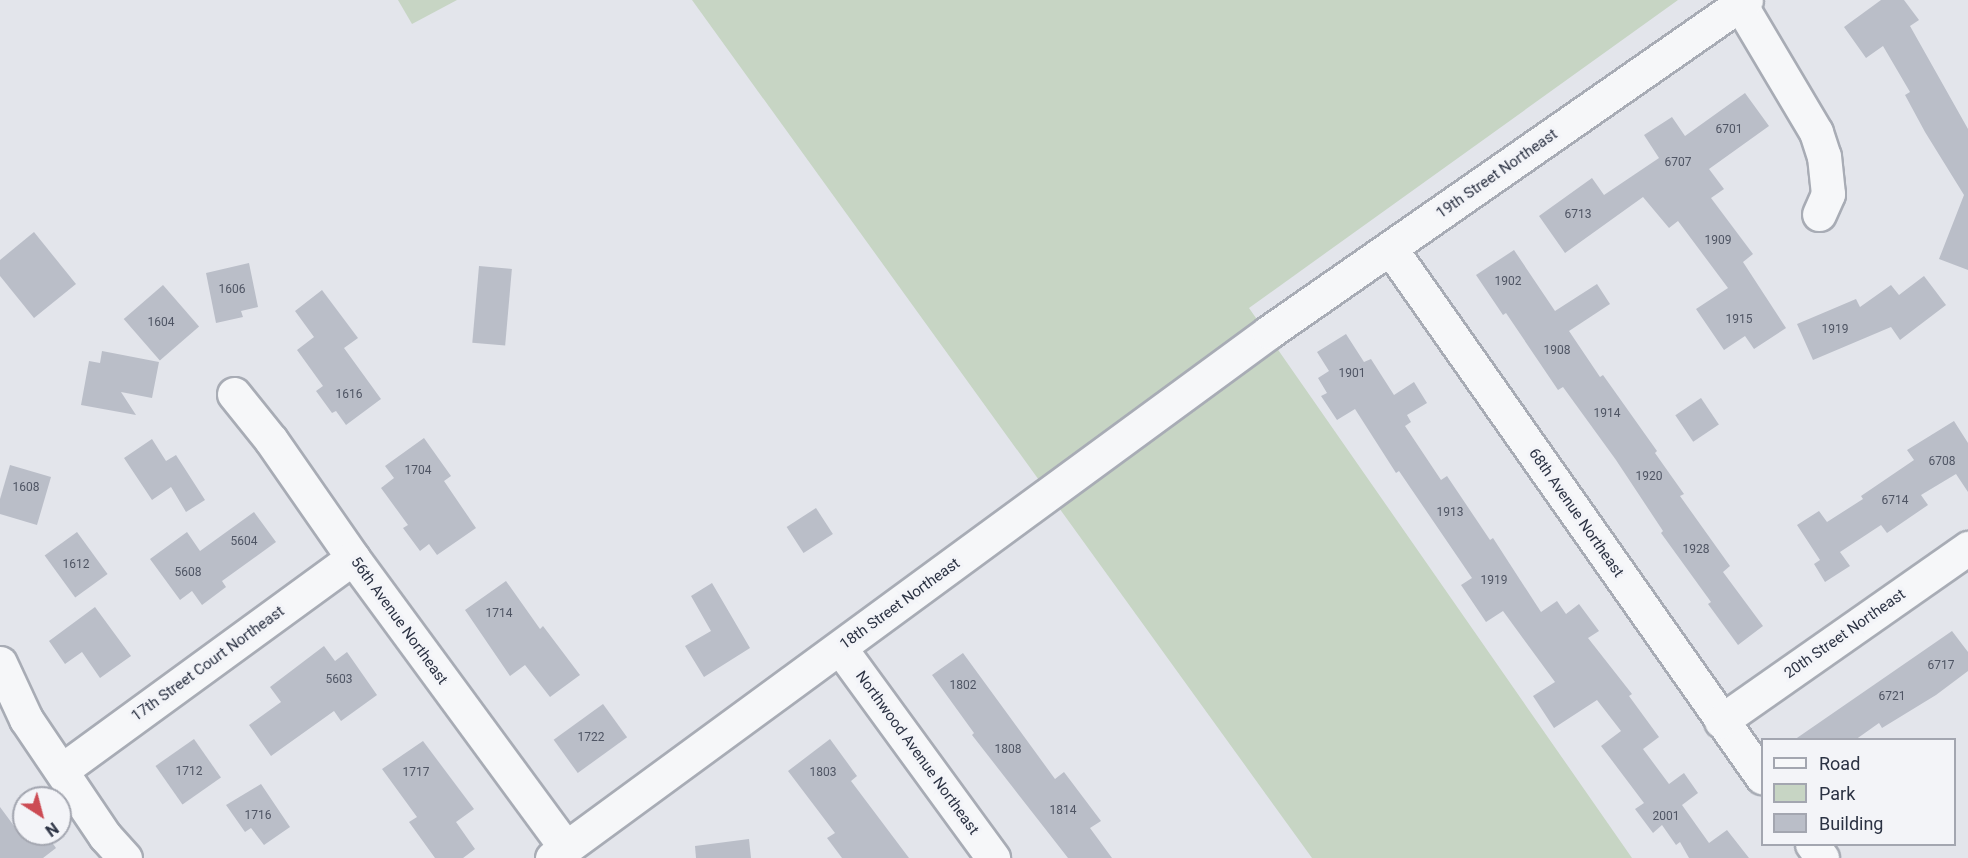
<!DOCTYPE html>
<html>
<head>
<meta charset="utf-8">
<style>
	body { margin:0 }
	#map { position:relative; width:1968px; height:858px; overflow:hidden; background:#e3e5eb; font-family:Roboto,sans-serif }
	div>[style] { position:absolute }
	.green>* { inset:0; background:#c7d5c4 }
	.building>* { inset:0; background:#babec8; transform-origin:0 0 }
	.roads { filter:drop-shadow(2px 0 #a8acb5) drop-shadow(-2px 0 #a8acb5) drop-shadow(0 2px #a8acb5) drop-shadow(0 -2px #a8acb5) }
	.minor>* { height:33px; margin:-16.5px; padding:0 16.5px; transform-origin:16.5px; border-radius:16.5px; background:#f6f7f9 }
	span { translate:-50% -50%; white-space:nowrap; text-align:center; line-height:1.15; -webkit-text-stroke:6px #f3f4f8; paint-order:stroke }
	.number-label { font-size:12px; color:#4f5564 }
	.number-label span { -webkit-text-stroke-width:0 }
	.street-label { font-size:15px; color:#2b3243 }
	.legend { position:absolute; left:1761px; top:738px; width:195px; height:108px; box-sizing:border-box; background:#f3f4f8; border:2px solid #a3a6b0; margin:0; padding:8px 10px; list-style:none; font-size:18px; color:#2b3243 }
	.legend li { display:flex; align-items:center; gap:12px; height:30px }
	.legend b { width:30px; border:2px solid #a3a6b0 }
	.north { position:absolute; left:12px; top:786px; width:60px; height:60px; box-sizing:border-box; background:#f3f4f8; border:2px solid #a3a6b0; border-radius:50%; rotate:144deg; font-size:16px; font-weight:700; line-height:24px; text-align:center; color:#2b3243 }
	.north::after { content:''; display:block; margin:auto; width:21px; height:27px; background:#cc4b54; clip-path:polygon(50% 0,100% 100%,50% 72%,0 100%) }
</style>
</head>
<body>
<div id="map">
	<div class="green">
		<i style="clip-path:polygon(398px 0,457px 0,412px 24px)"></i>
		<i style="clip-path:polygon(692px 0,1678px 0,1249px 308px,1632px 858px,1312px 858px)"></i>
	</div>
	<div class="building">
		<i style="clip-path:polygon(1881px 0,1904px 0,1919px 20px,1910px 26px,1968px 129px,1968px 270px,1939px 259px,1964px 195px,1925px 132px,1905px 95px,1910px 92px,1883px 46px,1866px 58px,1844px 27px)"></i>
		<i style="clip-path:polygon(1745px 93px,1769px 126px,1709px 169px,1724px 189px,1711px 198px,1753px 254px,1743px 262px,1786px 328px,1754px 349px,1745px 336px,1724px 350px,1696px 309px,1728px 288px,1678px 221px,1669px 228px,1643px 197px,1565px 253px,1539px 216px,1592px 178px,1604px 195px,1659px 158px,1644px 135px,1672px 117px,1685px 136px)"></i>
		<i style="clip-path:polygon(34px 232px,76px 284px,34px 318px,0 276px,0 260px)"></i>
		<i style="clip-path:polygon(1514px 250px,1555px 311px,1597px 284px,1610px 304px,1569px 331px,1600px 377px,1603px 375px,1657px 451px,1655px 453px,1684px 494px,1680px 496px,1730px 566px,1723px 572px,1763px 626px,1738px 645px,1708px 604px,1711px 602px,1661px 533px,1663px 531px,1616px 460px,1563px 387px,1558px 390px,1506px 313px,1503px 315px,1476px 275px)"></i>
		<i style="clip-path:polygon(249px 263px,258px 307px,241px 311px,243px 317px,216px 323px,206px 273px)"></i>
		<i style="left:479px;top:266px;width:33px;height:77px;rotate:5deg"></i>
		<i style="clip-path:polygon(1924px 276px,1946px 305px,1900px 340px,1891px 327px,1813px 360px,1797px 324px,1856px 299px,1860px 307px,1891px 285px,1899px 295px)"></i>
		<i style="left:163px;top:285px;width:55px;height:52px;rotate:49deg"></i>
		<i style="clip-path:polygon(322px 290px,358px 338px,344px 348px,381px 399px,346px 425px,336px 411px,332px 413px,316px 391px,323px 386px,297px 350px,314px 337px,295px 311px)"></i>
		<i style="clip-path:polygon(1346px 334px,1364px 362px,1371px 359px,1394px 395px,1414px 382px,1427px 403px,1407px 415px,1411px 422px,1405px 426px,1441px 480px,1447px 476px,1490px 540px,1493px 538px,1541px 612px,1557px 601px,1566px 614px,1579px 604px,1599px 631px,1588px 638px,1632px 694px,1629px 696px,1659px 737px,1643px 749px,1669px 784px,1684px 773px,1698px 793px,1682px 805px,1709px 843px,1727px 830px,1749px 858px,1689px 858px,1680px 842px,1676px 845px,1662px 825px,1653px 833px,1635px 809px,1644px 803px,1601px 746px,1621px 731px,1597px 700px,1554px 728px,1533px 696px,1555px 682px,1503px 611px,1486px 622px,1461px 585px,1472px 578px,1399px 471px,1396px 473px,1355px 409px,1337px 420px,1321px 396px,1327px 393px,1318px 378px,1329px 371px,1317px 352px)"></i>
		<i style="clip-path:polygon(102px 351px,159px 362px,152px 398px,121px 392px,136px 415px,81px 405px,89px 361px,100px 363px)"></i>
		<i style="left:1701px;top:398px;width:32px;height:31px;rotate:56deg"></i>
		<i style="clip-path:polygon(1954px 421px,1968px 443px,1968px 492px,1956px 474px,1921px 495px,1928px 505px,1887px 533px,1881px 525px,1840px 552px,1850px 566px,1825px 582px,1814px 564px,1820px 560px,1797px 525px,1819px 511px,1827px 522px,1863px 499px,1861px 496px,1914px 460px,1907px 450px)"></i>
		<i style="clip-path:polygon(424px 438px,451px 476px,444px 481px,476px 528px,437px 555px,429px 544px,420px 551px,403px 528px,408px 525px,381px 488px,394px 478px,385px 466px)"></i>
		<i style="clip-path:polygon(152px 439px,166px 461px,176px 455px,205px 500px,186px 512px,171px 487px,152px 500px,124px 458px)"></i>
		<i style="clip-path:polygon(10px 465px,51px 477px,37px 525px,0 514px,0 499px)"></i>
		<i style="left:816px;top:508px;width:31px;height:35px;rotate:57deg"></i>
		<i style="clip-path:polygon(254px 512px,276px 542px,222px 581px,226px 587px,202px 605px,192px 591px,180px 600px,150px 559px,187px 532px,200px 551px)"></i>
		<i style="left:77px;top:532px;width:52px;height:40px;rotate:54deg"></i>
		<i style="clip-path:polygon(506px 581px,540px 629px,543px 626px,580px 675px,550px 697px,525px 665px,510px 676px,465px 610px)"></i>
		<i style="clip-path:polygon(712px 583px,750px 648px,704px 677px,685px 646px,711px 631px,691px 596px)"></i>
		<i style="clip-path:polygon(95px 607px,131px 656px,100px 678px,82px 652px,65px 664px,49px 641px)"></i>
		<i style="clip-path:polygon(1952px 631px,1968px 652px,1968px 671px,1936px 695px,1882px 728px,1879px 723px,1855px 740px,1794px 740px)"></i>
		<i style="clip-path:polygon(324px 646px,335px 661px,347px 652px,377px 695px,341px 721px,334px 711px,271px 756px,249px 725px,281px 702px,270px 687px)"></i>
		<i style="clip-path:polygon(963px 653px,1055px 779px,1064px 772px,1101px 821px,1090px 828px,1112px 858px,1068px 858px,972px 735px,974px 733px,932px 675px)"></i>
		<i style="left:603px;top:704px;width:41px;height:61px;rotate:54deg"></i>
		<i style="left:194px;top:739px;width:47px;height:47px;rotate:55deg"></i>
		<i style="clip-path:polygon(830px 739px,857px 776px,851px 781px,909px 858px,842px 858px,827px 838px,835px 833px,788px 771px)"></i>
		<i style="clip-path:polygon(423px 741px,474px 809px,456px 822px,475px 849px,463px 858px,435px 858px,409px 822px,417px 817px,382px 769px)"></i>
		<i style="clip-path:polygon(261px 784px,290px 827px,264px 845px,251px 828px,245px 832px,226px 805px)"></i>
		<i style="clip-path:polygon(0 807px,20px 834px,46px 834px,56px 848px,43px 858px,0 858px)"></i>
		<i style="clip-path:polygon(749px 839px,751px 858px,696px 858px,695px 846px)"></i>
	</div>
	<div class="roads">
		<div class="minor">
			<i style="left:1740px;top:4px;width:149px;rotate:59.3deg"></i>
			<i style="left:1816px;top:132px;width:25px;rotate:72deg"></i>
			<i style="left:1824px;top:156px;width:38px;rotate:84deg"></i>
			<i style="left:1828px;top:194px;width:22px;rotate:114deg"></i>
			<i style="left:1390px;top:248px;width:647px;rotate:54.88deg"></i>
			<i style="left:234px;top:394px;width:59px;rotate:51.2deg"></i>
			<i style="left:271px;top:440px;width:144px;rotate:55.2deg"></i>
			<i style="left:353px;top:558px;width:360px;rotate:53.7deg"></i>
			<i style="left:840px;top:648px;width:260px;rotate:53.9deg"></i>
			<i style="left:0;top:663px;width:62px;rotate:65.1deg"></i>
			<i style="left:26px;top:719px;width:141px;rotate:56deg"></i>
			<i style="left:105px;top:836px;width:30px;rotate:48deg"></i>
			<i style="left:1721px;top:721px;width:302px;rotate:-35deg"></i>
			<i style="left:62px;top:770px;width:360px;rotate:-36.1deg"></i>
			<i style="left:1812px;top:844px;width:17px;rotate:54deg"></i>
			<i style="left:552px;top:858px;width:889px;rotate:-36.26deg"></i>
			<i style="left:1269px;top:332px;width:581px;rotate:-34.84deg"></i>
		</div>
	</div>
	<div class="number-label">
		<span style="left:1729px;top:130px">6701</span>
		<span style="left:1678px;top:163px">6707</span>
		<span style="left:1578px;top:215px">6713</span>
		<span style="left:1718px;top:241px">1909</span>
		<span style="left:1508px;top:282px">1902</span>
		<span style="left:232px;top:290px">1606</span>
		<span style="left:1739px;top:320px">1915</span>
		<span style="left:161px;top:323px">1604</span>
		<span style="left:1835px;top:330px">1919</span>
		<span style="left:1557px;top:351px">1908</span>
		<span style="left:1352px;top:374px">1901</span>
		<span style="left:349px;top:395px">1616</span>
		<span style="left:1607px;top:414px">1914</span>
		<span style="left:1942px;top:462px">6708</span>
		<span style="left:418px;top:471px">1704</span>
		<span style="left:1649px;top:477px">1920</span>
		<span style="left:26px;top:488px">1608</span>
		<span style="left:1895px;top:501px">6714</span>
		<span style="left:1450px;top:513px">1913</span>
		<span style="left:244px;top:542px">5604</span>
		<span style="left:1696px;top:550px">1928</span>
		<span style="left:76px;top:565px">1612</span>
		<span style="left:188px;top:573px">5608</span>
		<span style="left:1494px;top:581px">1919</span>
		<span style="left:499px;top:614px">1714</span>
		<span style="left:1941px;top:666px">6717</span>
		<span style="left:339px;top:680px">5603</span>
		<span style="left:963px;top:686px">1802</span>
		<span style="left:1892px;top:697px">6721</span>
		<span style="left:591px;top:738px">1722</span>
		<span style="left:1008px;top:750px">1808</span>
		<span style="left:189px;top:772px">1712</span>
		<span style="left:416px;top:773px">1717</span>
		<span style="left:823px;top:773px">1803</span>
		<span style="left:1063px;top:811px">1814</span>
		<span style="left:258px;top:816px">1716</span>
		<span style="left:1666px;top:817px">2001</span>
	</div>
	<div class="street-label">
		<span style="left:1497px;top:174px;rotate:-35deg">19th Street Northeast</span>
		<span style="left:1576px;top:513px;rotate:55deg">68th Avenue Northeast</span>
		<span style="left:900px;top:604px;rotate:-36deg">18th Street Northeast</span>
		<span style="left:399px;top:621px;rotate:54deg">56th Avenue Northeast</span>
		<span style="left:1845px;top:634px;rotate:-35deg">20th Street Northeast</span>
		<span style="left:208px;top:664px;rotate:-36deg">17th Street Court Northeast</span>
		<span style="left:917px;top:753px;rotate:54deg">Northwood Avenue Northeast</span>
	</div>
	<ul class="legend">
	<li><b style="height:8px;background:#f6f7f9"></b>Road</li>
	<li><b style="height:16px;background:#c7d5c4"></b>Park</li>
	<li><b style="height:16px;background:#babec8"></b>Building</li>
	</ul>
	<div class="north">N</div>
</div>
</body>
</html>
